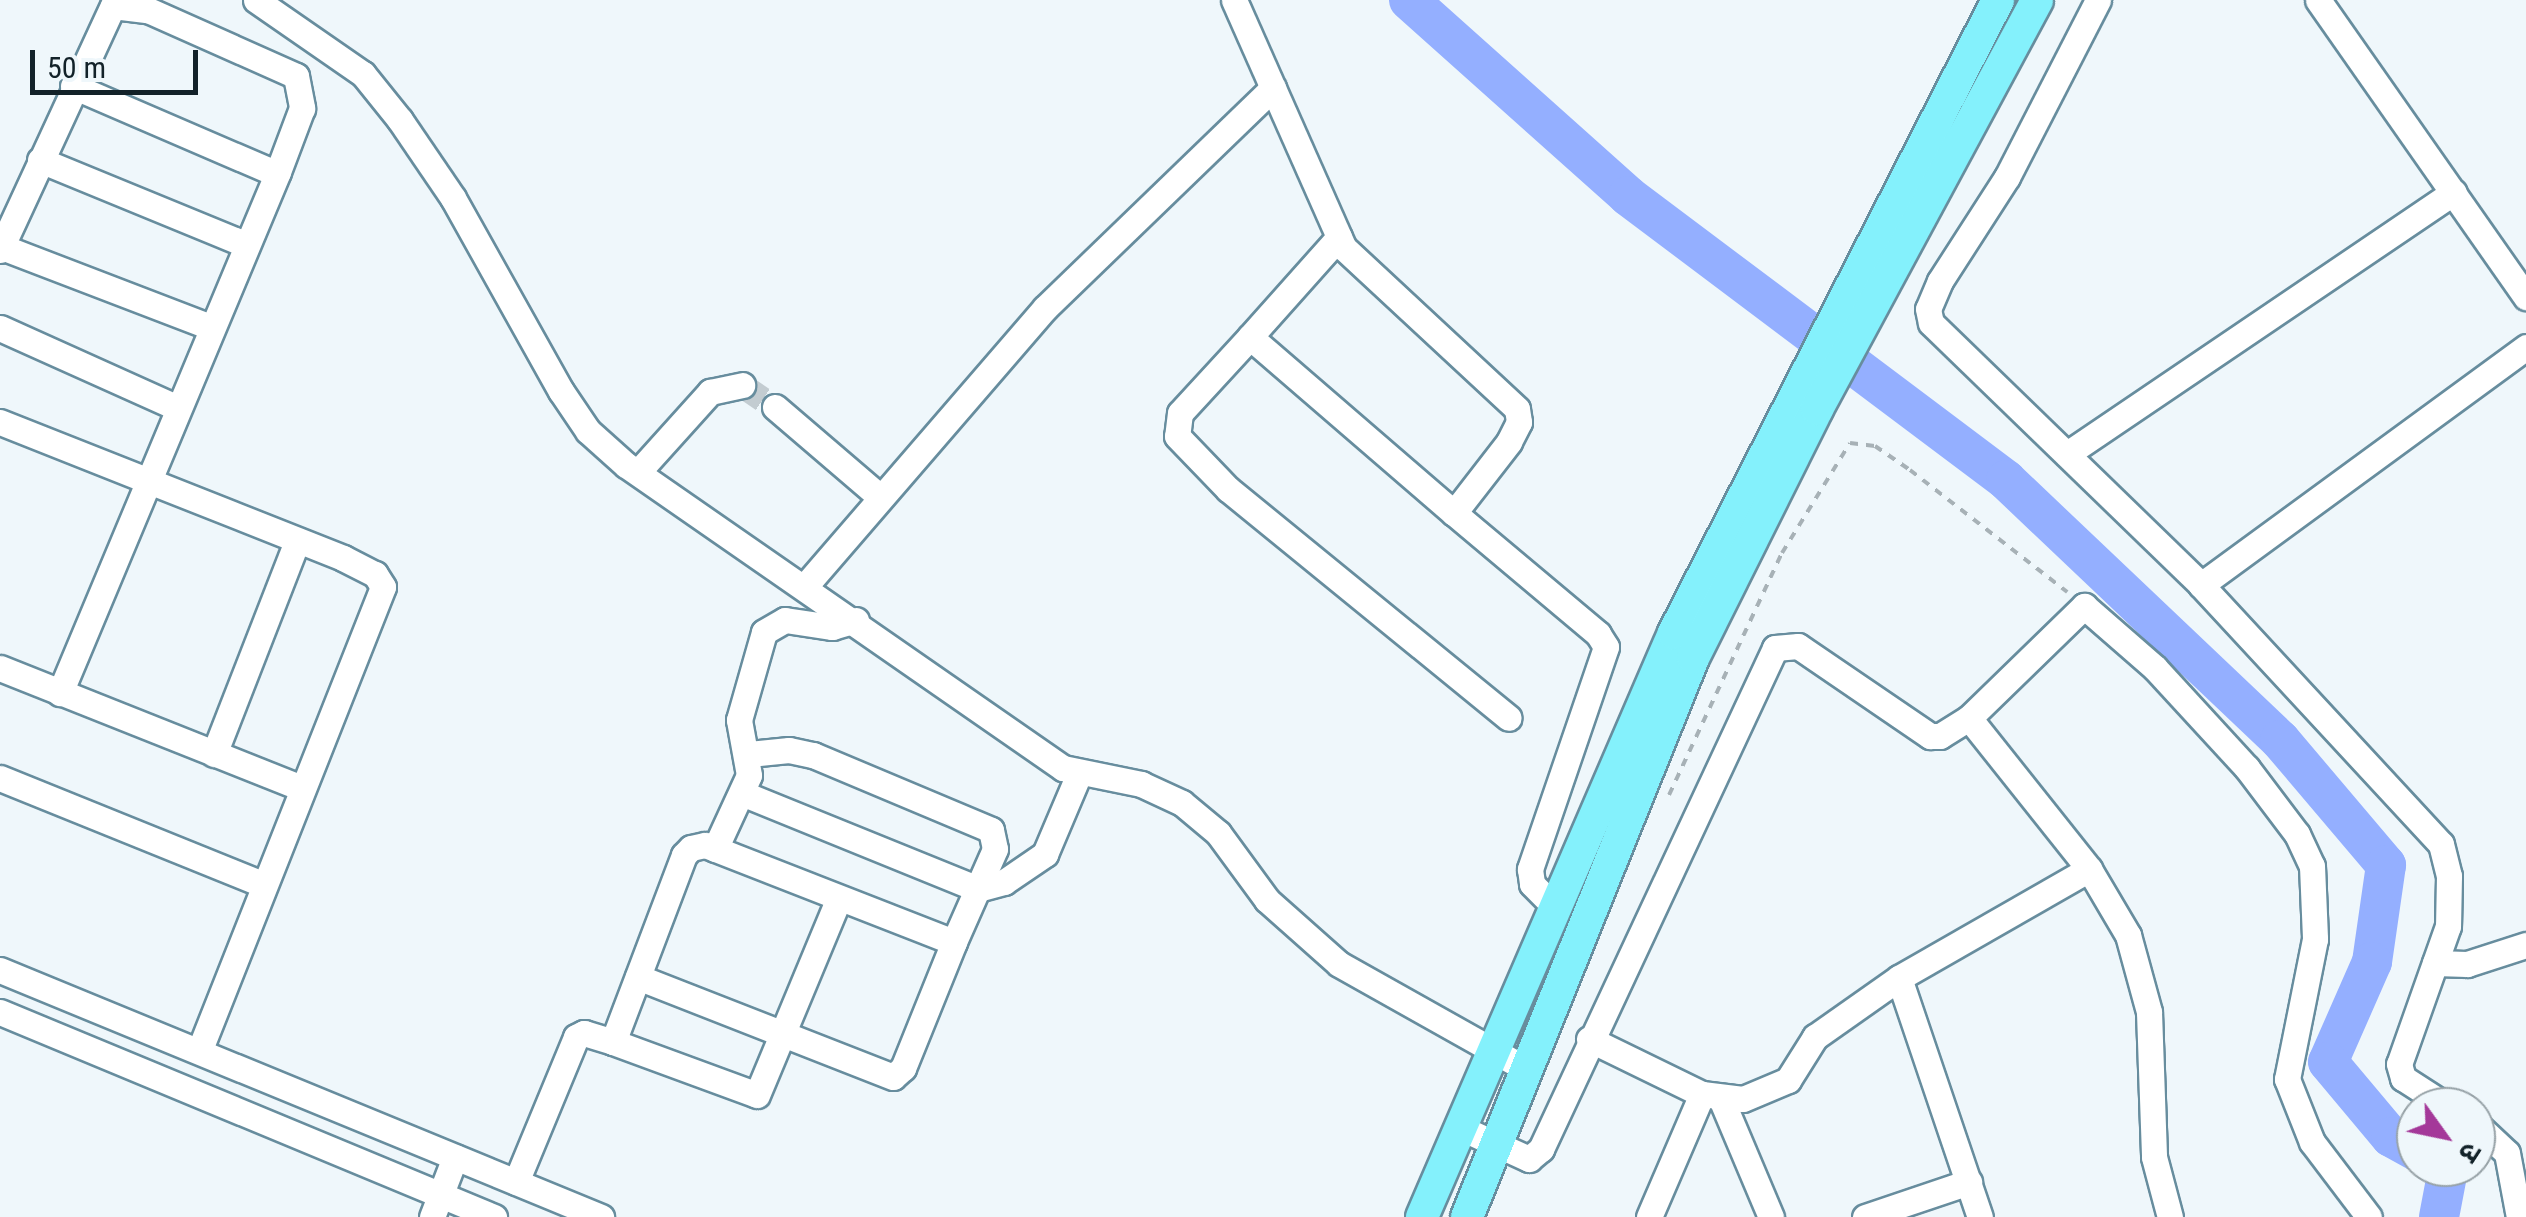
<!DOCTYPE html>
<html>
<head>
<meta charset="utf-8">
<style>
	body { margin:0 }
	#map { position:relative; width:2526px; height:1217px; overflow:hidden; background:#eff7fb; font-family:"Roboto Condensed","Noto Sans Devanagari",sans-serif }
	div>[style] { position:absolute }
	.river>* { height:40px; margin:-20px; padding:0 20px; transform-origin:20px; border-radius:20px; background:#94afff }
	.minor-tunnel>* { height:25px; margin-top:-12.5px; transform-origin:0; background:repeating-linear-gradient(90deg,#c3ccd1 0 25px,transparent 0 37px) }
	.path>* { height:4px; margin-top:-2px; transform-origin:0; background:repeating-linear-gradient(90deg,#a7b1b6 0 8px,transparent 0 16px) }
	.roads { filter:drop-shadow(2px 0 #678d9e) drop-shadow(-2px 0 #678d9e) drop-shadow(0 2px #678d9e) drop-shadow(0 -2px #678d9e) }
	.minor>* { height:25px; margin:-12.5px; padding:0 12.5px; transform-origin:12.5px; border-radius:12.5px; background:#fff }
	.major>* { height:32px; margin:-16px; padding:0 16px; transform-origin:16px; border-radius:16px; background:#84f1fc }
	span { translate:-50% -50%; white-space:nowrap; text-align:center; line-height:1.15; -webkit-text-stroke:8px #eff7fb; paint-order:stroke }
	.north { position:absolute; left:2396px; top:1087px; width:100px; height:100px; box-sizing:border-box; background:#eff7fb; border:2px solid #97a2a7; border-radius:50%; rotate:123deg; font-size:28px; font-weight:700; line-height:40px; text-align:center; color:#132229 }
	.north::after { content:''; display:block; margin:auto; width:35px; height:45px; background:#a43899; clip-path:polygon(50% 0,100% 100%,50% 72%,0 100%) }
	.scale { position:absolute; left:30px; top:50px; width:168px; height:45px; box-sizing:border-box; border:5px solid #132229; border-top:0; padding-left:12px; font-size:30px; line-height:35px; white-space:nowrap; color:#132229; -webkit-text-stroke:8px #eff7fb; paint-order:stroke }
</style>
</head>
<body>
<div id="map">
	<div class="river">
		<i style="left:1409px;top:0;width:294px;rotate:41.8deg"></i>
		<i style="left:1628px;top:196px;width:473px;rotate:36.9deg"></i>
		<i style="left:2006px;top:480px;width:378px;rotate:43.5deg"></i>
		<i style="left:2280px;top:740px;width:164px;rotate:49.7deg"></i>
		<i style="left:2386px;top:865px;width:98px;rotate:98.2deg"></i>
		<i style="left:2372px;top:962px;width:109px;rotate:113.7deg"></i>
		<i style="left:2328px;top:1062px;width:98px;rotate:50deg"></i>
		<i style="left:2391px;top:1137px;width:29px;rotate:29deg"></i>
		<i style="left:2439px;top:1217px;width:48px;rotate:-79.2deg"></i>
		<i style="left:2448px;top:1170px;width:6px;rotate:-149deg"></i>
	</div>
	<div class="minor-tunnel">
		<i style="left:742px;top:385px;width:40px;rotate:34deg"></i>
	</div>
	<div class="path">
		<i style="left:1669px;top:795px;width:267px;rotate:-65deg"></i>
		<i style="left:1782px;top:553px;width:129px;rotate:-58.3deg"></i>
		<i style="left:1850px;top:443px;width:25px;rotate:7deg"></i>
		<i style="left:1875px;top:446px;width:42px;rotate:34.4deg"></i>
		<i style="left:1910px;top:470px;width:199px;rotate:37.8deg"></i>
	</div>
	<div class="roads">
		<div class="minor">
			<i style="left:256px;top:0;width:130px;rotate:34.7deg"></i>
			<i style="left:363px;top:74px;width:59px;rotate:51.2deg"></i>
			<i style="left:400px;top:120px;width:94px;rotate:55.8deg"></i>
			<i style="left:453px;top:198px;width:221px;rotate:60.8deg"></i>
			<i style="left:561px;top:391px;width:48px;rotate:56deg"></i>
			<i style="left:588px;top:431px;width:51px;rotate:41.8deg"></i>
			<i style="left:626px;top:465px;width:532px;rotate:34.74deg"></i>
			<i style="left:1063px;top:768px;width:80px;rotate:11.6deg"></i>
			<i style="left:1141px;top:784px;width:45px;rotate:24.9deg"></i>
			<i style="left:1182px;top:803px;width:47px;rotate:39.8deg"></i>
			<i style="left:1218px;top:833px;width:83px;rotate:53.8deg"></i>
			<i style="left:1267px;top:900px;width:96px;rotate:41.6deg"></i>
			<i style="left:1339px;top:964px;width:214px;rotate:29.3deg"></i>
			<i style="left:1234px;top:0;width:271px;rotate:66.1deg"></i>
			<i style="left:1344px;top:248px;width:236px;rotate:42.9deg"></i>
			<i style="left:1517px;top:409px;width:13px;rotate:81deg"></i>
			<i style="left:1519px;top:422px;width:22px;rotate:117deg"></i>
			<i style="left:1509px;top:442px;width:90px;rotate:127.8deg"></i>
			<i style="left:1454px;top:513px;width:188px;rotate:40deg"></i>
			<i style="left:1598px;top:634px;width:15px;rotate:58deg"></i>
			<i style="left:1606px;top:647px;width:235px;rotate:108.9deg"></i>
			<i style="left:1530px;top:869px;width:15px;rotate:82deg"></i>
			<i style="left:1532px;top:884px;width:34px;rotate:45deg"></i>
			<i style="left:2098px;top:0;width:199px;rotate:117.2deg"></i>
			<i style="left:2007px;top:177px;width:124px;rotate:122.8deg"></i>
			<i style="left:1940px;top:281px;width:30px;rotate:113deg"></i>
			<i style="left:1928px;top:309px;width:14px;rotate:78deg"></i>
			<i style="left:1931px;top:323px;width:376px;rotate:44.1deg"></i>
			<i style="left:2201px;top:585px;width:353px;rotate:47.2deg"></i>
			<i style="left:2441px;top:844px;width:33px;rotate:76deg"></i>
			<i style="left:2449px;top:876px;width:50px;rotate:91.1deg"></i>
			<i style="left:2448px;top:926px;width:146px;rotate:109.5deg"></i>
			<i style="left:2399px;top:1064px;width:15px;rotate:74deg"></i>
			<i style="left:2403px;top:1078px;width:54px;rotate:32.8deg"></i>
			<i style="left:2318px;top:0;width:363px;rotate:55deg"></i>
			<i style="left:73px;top:86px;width:222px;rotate:23.3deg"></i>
			<i style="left:40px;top:160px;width:222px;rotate:22.3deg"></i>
			<i style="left:1339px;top:237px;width:134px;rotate:131.7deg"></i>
			<i style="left:1250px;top:337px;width:269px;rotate:40.8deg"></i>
			<i style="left:2px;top:247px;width:221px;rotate:21deg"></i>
			<i style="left:0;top:250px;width:269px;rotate:-65.2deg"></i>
			<i style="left:113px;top:6px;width:35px;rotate:7deg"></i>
			<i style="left:148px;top:10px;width:162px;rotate:24deg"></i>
			<i style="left:296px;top:76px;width:33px;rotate:79deg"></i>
			<i style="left:302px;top:108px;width:68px;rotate:110.6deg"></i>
			<i style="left:278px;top:172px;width:565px;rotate:112.71deg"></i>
			<i style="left:0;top:328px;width:193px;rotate:24.2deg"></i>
			<i style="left:1250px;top:337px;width:103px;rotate:132.6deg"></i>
			<i style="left:1180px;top:413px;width:23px;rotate:97deg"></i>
			<i style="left:1177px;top:436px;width:74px;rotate:46.1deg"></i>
			<i style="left:1228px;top:489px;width:362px;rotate:39.2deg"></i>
			<i style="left:775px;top:407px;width:138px;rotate:40.6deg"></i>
			<i style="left:0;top:422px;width:369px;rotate:21.6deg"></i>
			<i style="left:343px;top:558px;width:36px;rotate:27deg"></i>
			<i style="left:375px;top:574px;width:15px;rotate:58deg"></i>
			<i style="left:383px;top:587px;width:499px;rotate:111.6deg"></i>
			<i style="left:2067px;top:454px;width:467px;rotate:-34.1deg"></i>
			<i style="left:638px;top:472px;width:108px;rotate:-48deg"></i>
			<i style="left:710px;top:392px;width:33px;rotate:-12deg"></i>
			<i style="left:806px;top:585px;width:366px;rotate:-49.2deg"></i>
			<i style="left:1045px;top:308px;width:317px;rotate:-44deg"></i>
			<i style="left:2201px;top:585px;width:403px;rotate:-36.2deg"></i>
			<i style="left:0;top:668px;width:324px;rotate:21.7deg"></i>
			<i style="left:1969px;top:718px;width:193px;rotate:51.5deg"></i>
			<i style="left:2089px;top:869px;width:77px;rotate:59.4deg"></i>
			<i style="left:2128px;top:935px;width:80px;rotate:74.7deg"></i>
			<i style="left:2149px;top:1012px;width:145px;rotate:88deg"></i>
			<i style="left:2154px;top:1157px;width:62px;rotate:75.1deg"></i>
			<i style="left:214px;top:754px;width:229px;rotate:-68.7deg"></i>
			<i style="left:749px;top:754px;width:40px;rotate:-5.7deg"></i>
			<i style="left:789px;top:750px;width:25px;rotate:12deg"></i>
			<i style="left:813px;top:755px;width:193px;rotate:22.8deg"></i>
			<i style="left:991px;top:830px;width:19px;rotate:78deg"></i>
			<i style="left:995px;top:849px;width:102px;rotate:113.8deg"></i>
			<i style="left:0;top:778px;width:284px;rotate:22deg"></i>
			<i style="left:744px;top:794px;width:253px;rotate:22.1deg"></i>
			<i style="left:978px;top:889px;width:27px;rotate:-15deg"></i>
			<i style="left:1004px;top:882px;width:50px;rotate:-34.3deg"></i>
			<i style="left:1045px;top:854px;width:87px;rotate:-67deg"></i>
			<i style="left:715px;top:849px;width:81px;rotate:-65.3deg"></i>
			<i style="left:749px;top:775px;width:56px;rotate:-100.3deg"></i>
			<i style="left:739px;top:720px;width:91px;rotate:-74.1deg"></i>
			<i style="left:764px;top:632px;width:24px;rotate:-30deg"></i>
			<i style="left:785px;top:620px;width:48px;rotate:8.5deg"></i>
			<i style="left:832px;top:627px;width:25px;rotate:-16deg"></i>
			<i style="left:2435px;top:963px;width:32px;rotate:2deg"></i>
			<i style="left:2467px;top:964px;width:62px;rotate:-17.9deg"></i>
			<i style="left:0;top:970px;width:650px;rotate:22.34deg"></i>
			<i style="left:1899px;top:978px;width:252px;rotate:71.3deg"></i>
			<i style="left:0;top:1012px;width:535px;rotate:22.54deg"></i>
			<i style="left:1589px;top:1039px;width:126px;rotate:26deg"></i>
			<i style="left:1702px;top:1094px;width:41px;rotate:7deg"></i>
			<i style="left:1743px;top:1099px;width:49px;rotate:-22.9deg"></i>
			<i style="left:1788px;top:1080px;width:51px;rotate:-57.9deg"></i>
			<i style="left:1815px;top:1037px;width:103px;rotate:-35.1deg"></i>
			<i style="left:1899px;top:978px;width:219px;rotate:-29.8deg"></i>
			<i style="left:613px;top:1042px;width:153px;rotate:20.2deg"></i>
			<i style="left:757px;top:1095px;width:211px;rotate:-67.4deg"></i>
			<i style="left:1722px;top:1101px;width:126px;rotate:67.1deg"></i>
			<i style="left:2476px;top:1124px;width:42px;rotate:43.1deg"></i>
			<i style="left:2507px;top:1153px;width:65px;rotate:79.4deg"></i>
			<i style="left:1461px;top:1128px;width:75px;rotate:24.5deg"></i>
			<i style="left:1529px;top:1159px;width:16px;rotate:-40deg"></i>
			<i style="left:1541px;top:1149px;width:553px;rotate:-64.96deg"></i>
			<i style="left:1775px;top:648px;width:23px;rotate:-5deg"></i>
			<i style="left:1798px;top:646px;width:160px;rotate:34.3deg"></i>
			<i style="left:1930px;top:736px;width:10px"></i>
			<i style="left:1940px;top:736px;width:34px;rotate:-32deg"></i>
			<i style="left:1969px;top:718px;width:161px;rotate:-44.2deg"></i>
			<i style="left:2084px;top:606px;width:94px;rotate:41.1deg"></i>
			<i style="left:2155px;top:668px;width:136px;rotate:47.4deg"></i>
			<i style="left:2247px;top:768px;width:83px;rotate:52.9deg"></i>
			<i style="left:2297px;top:834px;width:35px;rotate:65deg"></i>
			<i style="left:2312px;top:866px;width:73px;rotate:87.6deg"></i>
			<i style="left:2315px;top:939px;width:143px;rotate:101.3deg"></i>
			<i style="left:2287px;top:1079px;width:68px;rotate:68.4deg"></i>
			<i style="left:2312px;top:1142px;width:94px;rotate:52.8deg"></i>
			<i style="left:516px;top:1182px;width:157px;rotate:-67.5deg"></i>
			<i style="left:576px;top:1037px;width:9px;rotate:-27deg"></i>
			<i style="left:584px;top:1033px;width:30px;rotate:17deg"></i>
			<i style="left:613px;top:1042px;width:200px;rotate:-69.2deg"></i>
			<i style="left:684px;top:855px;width:10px;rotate:-45deg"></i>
			<i style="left:691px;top:848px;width:14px;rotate:-12deg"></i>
			<i style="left:705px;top:845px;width:267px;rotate:21.3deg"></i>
			<i style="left:954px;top:942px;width:136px;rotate:112deg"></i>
			<i style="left:903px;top:1068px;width:13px;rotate:138deg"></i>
			<i style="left:893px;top:1077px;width:274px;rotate:-158.6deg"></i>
			<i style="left:432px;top:1217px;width:64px;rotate:-69deg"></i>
			<i style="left:1649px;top:1217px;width:134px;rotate:-66.7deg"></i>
			<i style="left:1865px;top:1217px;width:110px;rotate:-18.6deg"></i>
		</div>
		<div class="major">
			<i style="left:1422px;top:1217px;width:636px;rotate:-66.66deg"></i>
			<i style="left:1674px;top:633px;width:711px;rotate:-62.89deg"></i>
			<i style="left:1467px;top:1217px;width:603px;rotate:-67.99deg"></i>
			<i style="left:1693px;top:658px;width:278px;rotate:-63.5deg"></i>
			<i style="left:1817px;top:409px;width:464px;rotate:-61.7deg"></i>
		</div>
	</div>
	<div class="north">उ</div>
	<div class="scale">50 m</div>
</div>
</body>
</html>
